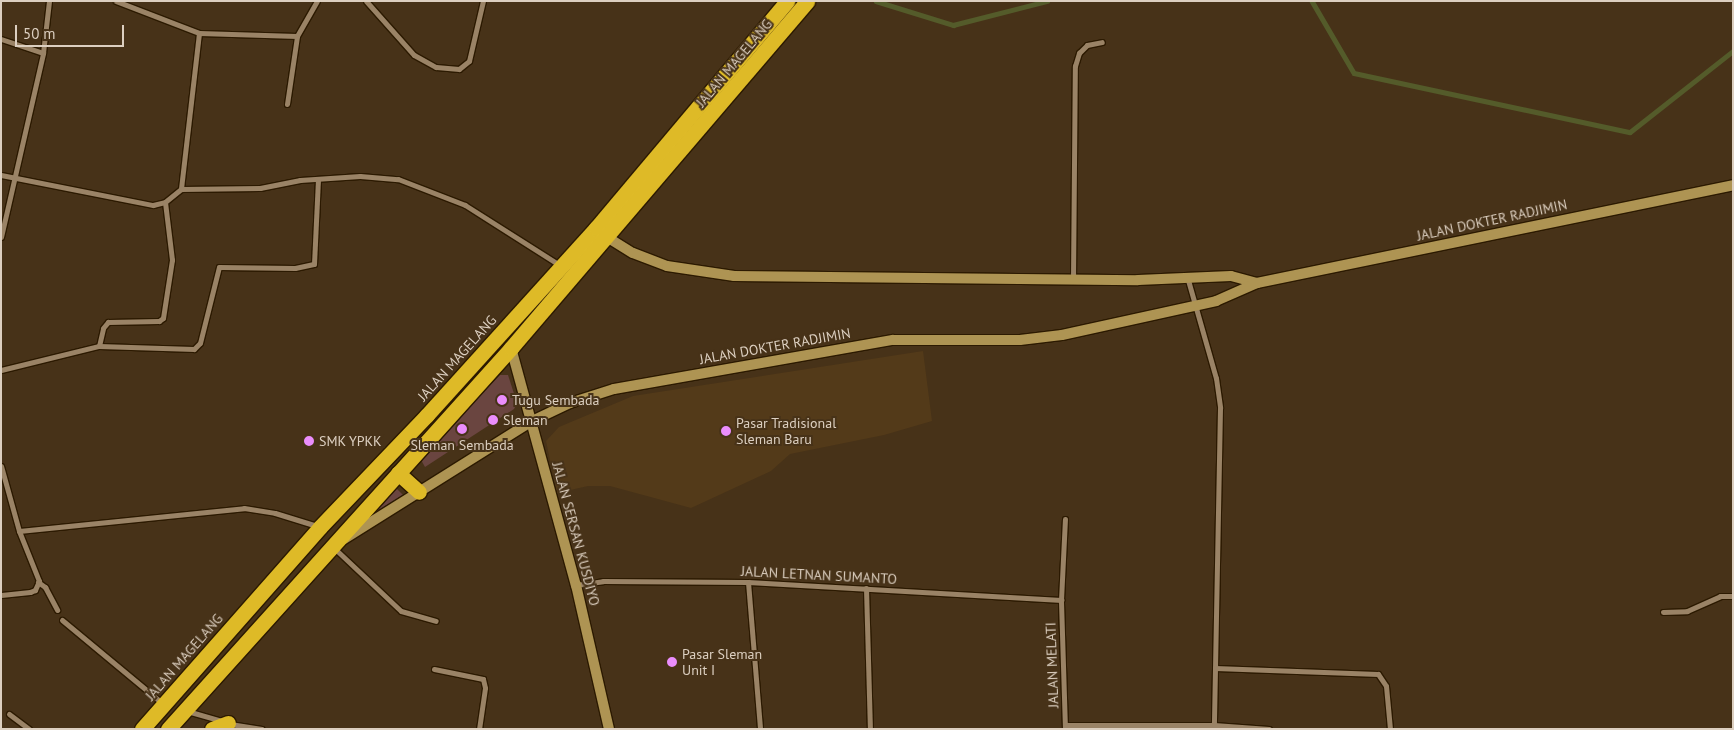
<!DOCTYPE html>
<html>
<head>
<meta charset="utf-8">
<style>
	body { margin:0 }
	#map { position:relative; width:1734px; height:730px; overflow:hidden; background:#473218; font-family:"PT Sans",sans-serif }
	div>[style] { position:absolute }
	.built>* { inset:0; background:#533a19 }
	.green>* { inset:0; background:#6a4540 }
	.stream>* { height:4.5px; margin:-2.25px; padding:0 2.25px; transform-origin:2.25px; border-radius:2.25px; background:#545b2a }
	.roads { filter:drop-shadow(1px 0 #2c1a01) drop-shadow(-1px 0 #2c1a01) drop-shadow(0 1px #2c1a01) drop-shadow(0 -1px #2c1a01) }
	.street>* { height:5px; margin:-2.5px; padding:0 2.5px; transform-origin:2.5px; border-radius:2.5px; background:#9a8366 }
	.secondary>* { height:10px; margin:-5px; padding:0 5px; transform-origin:5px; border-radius:5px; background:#ae9453 }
	.highway>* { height:15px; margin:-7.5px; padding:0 7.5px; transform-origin:7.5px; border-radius:7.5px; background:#deba27 }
	.dots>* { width:14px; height:14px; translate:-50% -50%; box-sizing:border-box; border:2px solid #473218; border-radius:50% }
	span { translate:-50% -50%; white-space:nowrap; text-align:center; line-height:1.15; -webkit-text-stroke:4px #473218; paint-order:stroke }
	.street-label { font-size:14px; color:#dccfc0 }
	.poi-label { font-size:14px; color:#dccfc0 }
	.left { translate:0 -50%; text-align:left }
	.frame { position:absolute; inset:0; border:2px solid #dccfc0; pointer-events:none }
	.scale { position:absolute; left:15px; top:25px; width:109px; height:22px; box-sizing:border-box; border:2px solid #dccfc0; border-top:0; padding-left:6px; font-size:15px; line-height:18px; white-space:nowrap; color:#dccfc0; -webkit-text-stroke:4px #473218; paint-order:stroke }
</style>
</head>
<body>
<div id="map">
	<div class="built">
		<i style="clip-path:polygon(923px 351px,932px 421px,884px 435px,790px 454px,771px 471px,691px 508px,610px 486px,588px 486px,557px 493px,546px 441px,559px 427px,633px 396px)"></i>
	</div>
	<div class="green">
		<i style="clip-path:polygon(500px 375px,508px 375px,517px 403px,514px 409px,425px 467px,420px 458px)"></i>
		<i style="clip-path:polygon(394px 486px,403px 495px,368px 517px)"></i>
	</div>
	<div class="stream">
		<i style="left:876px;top:1px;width:81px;rotate:17.3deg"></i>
		<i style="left:953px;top:25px;width:97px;rotate:-14.3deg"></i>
		<i style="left:1312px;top:1px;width:83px;rotate:59.7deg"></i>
		<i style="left:1354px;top:73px;width:282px;rotate:12.1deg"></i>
		<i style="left:1630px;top:132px;width:131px;rotate:-38.2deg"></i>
	</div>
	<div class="roads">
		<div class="street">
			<i style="left:116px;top:1px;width:89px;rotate:21.1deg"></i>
			<i style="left:199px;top:33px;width:157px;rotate:96.6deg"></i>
			<i style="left:366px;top:1px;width:72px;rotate:48.4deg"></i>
			<i style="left:414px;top:55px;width:25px;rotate:29deg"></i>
			<i style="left:436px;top:67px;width:23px;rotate:5deg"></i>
			<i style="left:459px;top:69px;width:13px;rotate:-39deg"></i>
			<i style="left:469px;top:61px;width:62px;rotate:-76.9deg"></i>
			<i style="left:199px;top:33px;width:98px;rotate:1.8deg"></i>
			<i style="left:1px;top:39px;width:44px;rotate:18.4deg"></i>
			<i style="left:287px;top:104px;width:69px;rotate:-81.6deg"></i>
			<i style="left:297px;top:36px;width:40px;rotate:-60.3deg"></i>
			<i style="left:1px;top:175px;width:155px;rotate:11.2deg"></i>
			<i style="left:153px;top:205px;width:12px;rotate:-14deg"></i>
			<i style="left:165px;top:202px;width:21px;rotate:-39deg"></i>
			<i style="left:181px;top:189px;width:79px;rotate:-0.7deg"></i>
			<i style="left:260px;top:188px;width:41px;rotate:-11.3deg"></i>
			<i style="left:300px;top:180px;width:60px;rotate:-3.8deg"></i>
			<i style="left:360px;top:176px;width:38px;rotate:5deg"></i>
			<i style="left:398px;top:179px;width:72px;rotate:21.2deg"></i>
			<i style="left:465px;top:205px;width:114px;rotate:32.4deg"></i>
			<i style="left:1px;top:237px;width:189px;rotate:-77.1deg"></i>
			<i style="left:43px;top:53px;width:52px;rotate:-83.4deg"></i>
			<i style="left:1073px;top:279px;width:213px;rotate:-89.5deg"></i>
			<i style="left:1075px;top:66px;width:14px;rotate:-73deg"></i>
			<i style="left:1079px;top:53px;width:11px;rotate:-45deg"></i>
			<i style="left:1087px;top:45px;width:15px;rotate:-11deg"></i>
			<i style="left:1188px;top:280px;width:102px;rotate:74.1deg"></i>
			<i style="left:1216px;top:378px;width:30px;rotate:82deg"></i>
			<i style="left:1220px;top:408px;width:317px;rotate:91.1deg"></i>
			<i style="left:99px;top:346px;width:95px;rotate:1.8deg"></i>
			<i style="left:194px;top:349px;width:8px;rotate:-45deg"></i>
			<i style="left:200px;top:343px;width:78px;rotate:-76deg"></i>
			<i style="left:219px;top:267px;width:76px;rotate:0.8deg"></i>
			<i style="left:295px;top:268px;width:19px;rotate:-12deg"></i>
			<i style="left:314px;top:264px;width:85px;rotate:-87.3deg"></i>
			<i style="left:1px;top:370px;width:101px;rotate:-13.8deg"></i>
			<i style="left:99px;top:346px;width:18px;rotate:-77deg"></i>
			<i style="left:103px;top:328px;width:8px;rotate:-50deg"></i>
			<i style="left:108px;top:322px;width:51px;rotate:-1.1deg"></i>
			<i style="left:159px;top:321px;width:5px;rotate:-37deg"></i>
			<i style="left:163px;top:318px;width:59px;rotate:-81.2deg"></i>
			<i style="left:172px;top:260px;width:58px;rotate:-96.9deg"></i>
			<i style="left:1px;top:466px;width:67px;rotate:74.5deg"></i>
			<i style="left:19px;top:531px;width:54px;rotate:68.2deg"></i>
			<i style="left:39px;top:581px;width:10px;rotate:114deg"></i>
			<i style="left:35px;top:590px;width:5px;rotate:158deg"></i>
			<i style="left:30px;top:592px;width:29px;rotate:174deg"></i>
			<i style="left:19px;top:531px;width:226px;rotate:-5.8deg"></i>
			<i style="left:244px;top:508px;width:31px;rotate:9deg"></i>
			<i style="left:275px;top:513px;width:44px;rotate:17.2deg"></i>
			<i style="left:333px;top:547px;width:93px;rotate:43.3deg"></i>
			<i style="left:401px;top:611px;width:36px;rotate:16deg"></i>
			<i style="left:38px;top:582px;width:9px;rotate:36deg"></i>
			<i style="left:45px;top:587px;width:26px;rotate:62deg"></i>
			<i style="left:748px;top:582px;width:147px;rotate:85.3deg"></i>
			<i style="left:576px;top:585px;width:27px;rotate:-8deg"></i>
			<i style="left:603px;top:581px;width:145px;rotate:0.4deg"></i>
			<i style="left:748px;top:582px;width:314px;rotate:3.3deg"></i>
			<i style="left:866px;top:588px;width:141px;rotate:88.4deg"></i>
			<i style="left:1663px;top:612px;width:24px;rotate:-2deg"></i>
			<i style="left:1687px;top:611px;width:36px;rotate:-24deg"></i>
			<i style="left:1720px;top:596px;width:13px"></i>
			<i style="left:62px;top:620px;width:130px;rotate:39.7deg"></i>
			<i style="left:1215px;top:668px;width:163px;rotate:2.1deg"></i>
			<i style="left:1378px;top:674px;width:14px;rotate:56deg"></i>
			<i style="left:1386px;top:686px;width:43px;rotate:84.7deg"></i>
			<i style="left:434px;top:669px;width:50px;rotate:11.5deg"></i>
			<i style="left:483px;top:679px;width:9px;rotate:77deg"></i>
			<i style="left:485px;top:688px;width:41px;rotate:98.3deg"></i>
			<i style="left:187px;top:711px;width:36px;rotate:16deg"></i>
			<i style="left:9px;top:714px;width:25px;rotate:37deg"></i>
			<i style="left:230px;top:724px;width:32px;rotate:9deg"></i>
			<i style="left:1065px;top:725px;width:149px"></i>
			<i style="left:1214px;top:725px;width:55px;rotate:4.2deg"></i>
			<i style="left:1065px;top:729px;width:129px;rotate:-91.8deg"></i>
			<i style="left:1061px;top:600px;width:81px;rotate:-87.2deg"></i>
		</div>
		<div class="secondary">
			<i style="left:602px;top:234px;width:36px;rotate:32deg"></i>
			<i style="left:633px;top:253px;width:36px;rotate:21deg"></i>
			<i style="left:667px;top:266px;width:68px;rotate:8.5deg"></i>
			<i style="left:734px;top:276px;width:404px;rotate:0.6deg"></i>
			<i style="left:1138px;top:280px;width:93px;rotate:-2.5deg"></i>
			<i style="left:1231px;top:276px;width:27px;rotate:15deg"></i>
			<i style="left:1257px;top:283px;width:486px;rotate:-11.6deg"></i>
			<i style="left:511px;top:348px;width:246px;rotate:74.7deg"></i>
			<i style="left:576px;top:585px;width:148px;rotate:77.1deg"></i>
			<i style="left:344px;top:539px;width:222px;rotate:-32.1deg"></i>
			<i style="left:532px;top:421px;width:42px;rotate:-25.3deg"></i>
			<i style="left:570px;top:403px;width:46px;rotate:-17.7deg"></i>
			<i style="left:614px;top:389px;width:283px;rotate:-10deg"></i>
			<i style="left:893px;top:340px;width:127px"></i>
			<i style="left:1020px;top:340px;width:42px;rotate:-6.8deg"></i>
			<i style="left:1062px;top:335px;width:158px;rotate:-12.4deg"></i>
			<i style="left:1216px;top:301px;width:45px;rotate:-23.7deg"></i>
		</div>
		<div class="highway">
			<i style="left:398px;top:473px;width:28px;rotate:42deg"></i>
			<i style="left:142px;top:729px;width:269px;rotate:-48.6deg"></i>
			<i style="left:320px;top:527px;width:155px;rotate:-46.3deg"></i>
			<i style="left:427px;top:415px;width:252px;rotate:-47.9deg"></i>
			<i style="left:596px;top:228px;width:297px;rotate:-49.9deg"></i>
			<i style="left:168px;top:729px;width:513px;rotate:-48deg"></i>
			<i style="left:511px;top:348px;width:456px;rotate:-49.5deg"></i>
			<i style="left:212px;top:729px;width:17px;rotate:-21deg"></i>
		</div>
	</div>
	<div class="dots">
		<i style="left:502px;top:400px;background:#ea8dfc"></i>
		<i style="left:493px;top:420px;background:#ea8dfc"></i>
		<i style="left:462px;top:429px;background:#ea8dfc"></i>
		<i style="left:726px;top:431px;background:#ea8dfc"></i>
		<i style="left:309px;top:441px;background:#ea8dfc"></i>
		<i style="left:672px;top:662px;background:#ea8dfc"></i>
	</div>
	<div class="street-label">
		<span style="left:734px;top:63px;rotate:-50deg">JALAN MAGELANG</span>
		<span style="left:1492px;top:220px;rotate:-12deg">JALAN DOKTER RADJIMIN</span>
		<span style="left:775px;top:346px;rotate:-10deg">JALAN DOKTER RADJIMIN</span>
		<span style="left:457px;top:358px;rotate:-48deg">JALAN MAGELANG</span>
		<span style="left:576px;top:534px;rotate:75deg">JALAN SERSAN KUSDIYO</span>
		<span style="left:819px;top:575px;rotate:3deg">JALAN LETNAN SUMANTO</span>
		<span style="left:184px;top:657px;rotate:-49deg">JALAN MAGELANG</span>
		<span style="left:1052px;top:665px;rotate:-92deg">JALAN MELATI</span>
	</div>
	<div class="poi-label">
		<span class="left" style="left:512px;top:400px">Tugu Sembada</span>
		<span class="left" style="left:503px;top:420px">Sleman</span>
		<span class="left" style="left:736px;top:431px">Pasar Tradisional<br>Sleman Baru</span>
		<span class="left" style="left:319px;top:441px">SMK YPKK</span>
		<span style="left:462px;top:445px">Sleman Sembada</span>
		<span class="left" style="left:682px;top:662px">Pasar Sleman<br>Unit I</span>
	</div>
	<div class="frame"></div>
	<div class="scale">50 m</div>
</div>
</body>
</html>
